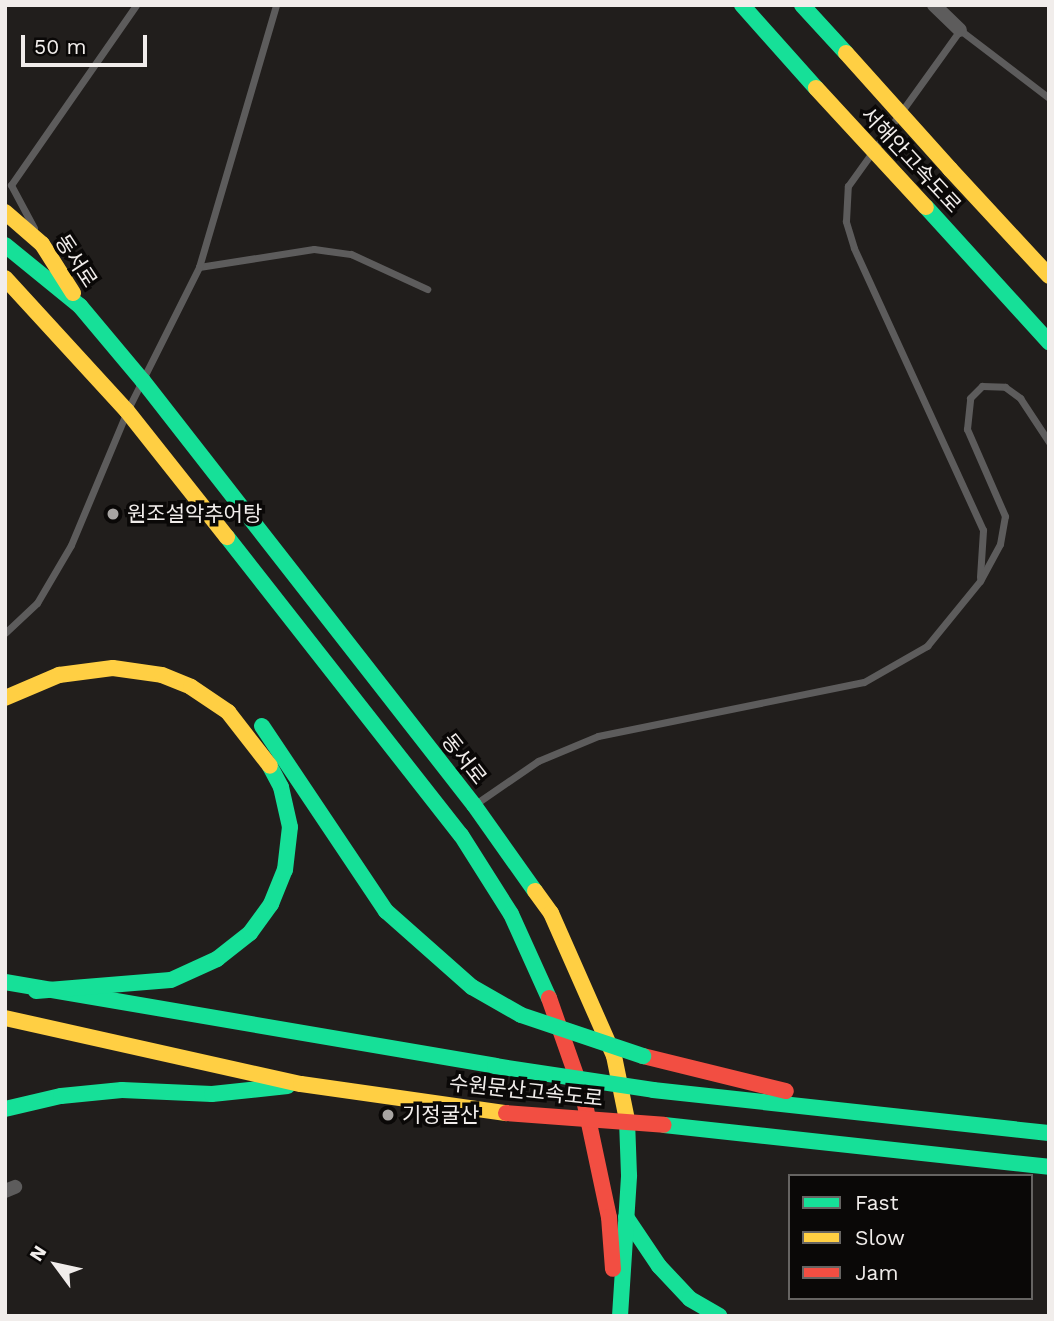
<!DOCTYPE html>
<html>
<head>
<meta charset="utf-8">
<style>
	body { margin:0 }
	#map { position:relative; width:1054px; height:1321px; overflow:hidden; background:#211e1c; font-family:"Work Sans","Noto Sans KR",sans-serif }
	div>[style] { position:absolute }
	.lane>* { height:7px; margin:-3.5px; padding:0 3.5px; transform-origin:3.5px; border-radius:3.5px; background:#5d5c5c }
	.street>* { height:14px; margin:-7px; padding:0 7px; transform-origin:7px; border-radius:7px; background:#5d5c5c }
	.fast>* { height:16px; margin:-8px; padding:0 8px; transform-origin:8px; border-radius:8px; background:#16e098 }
	.slow>* { height:16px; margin:-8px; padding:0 8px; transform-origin:8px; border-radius:8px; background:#ffcf43 }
	.jam>* { height:16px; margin:-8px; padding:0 8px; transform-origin:8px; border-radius:8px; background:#f24e42 }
	.fast-bridge>* { height:16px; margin:-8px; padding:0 8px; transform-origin:8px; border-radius:8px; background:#16e098 }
	.slow-bridge>* { height:16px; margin:-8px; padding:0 8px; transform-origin:8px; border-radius:8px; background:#ffcf43 }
	.jam-bridge>* { height:16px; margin:-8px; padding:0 8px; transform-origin:8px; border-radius:8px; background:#f24e42 }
	.dots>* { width:19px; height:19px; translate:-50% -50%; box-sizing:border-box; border:4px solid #0a0807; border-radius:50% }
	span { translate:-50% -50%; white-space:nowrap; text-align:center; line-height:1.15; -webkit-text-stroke:7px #0a0807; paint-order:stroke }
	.street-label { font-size:21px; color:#f1edeb }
	.poi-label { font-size:21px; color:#f1edeb }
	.left { translate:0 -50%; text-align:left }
	.frame { position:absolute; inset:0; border:7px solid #f1edeb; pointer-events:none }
	.legend { position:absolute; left:788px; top:1174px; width:245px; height:126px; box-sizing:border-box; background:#0a0807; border:2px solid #666462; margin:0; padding:9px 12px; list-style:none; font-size:21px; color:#f1edeb }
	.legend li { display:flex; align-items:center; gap:14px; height:35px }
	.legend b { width:35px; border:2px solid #666462 }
	.north { position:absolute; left:21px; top:1230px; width:70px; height:70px; -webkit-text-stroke:5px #0a0807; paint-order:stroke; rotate:303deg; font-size:19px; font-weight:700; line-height:28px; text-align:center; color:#f1edeb }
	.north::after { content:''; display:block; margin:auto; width:24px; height:32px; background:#f1edeb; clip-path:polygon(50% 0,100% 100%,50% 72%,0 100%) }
	.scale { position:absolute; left:21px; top:35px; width:126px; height:32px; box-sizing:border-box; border:4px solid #f1edeb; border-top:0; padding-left:9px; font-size:21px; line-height:24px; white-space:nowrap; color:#f1edeb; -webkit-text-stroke:5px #0a0807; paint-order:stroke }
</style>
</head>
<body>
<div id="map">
	<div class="lane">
		<i style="left:34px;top:228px;width:49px;rotate:-118.1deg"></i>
		<i style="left:11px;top:185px;width:219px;rotate:-55.2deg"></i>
		<i style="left:199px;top:267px;width:116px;rotate:-8.9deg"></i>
		<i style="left:314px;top:249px;width:37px;rotate:8deg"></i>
		<i style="left:351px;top:254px;width:84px;rotate:24.7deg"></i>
		<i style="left:980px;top:577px;width:47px;rotate:-86.3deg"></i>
		<i style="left:983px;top:530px;width:310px;rotate:-114.6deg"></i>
		<i style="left:854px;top:248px;width:28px;rotate:-107deg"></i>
		<i style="left:846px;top:221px;width:35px;rotate:-87deg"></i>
		<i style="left:848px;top:186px;width:192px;rotate:-54.3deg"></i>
		<i style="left:960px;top:30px;width:112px;rotate:37.4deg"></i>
		<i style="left:5px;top:633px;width:44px;rotate:-43.2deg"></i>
		<i style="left:37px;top:603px;width:67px;rotate:-59.6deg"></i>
		<i style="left:71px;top:545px;width:145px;rotate:-67.3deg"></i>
		<i style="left:127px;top:411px;width:161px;rotate:-63.4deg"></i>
		<i style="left:199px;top:267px;width:273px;rotate:-73.6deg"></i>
		<i style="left:474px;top:805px;width:78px;rotate:-34.5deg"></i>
		<i style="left:538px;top:761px;width:65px;rotate:-22.6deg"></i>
		<i style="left:598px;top:736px;width:271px;rotate:-11.5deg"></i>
		<i style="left:864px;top:682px;width:73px;rotate:-29.7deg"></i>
		<i style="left:927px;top:646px;width:84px;rotate:-50.8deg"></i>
		<i style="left:980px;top:581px;width:42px;rotate:-61.6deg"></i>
		<i style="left:1000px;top:544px;width:28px;rotate:-80deg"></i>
		<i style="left:1005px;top:516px;width:95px;rotate:-113.6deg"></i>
		<i style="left:967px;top:429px;width:31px;rotate:-84deg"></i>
		<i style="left:970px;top:398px;width:17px;rotate:-45deg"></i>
		<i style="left:982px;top:386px;width:23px;rotate:2deg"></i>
		<i style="left:1005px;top:387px;width:19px;rotate:36deg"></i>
		<i style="left:1020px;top:398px;width:53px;rotate:56.6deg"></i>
	</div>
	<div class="street">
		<i style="left:934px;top:5px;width:36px;rotate:44deg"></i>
		<i style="left:5px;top:1191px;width:11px;rotate:-22deg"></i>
	</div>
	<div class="fast">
		<i style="left:742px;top:5px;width:111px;rotate:48.3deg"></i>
		<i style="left:802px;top:5px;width:65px;rotate:47.5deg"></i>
		<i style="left:926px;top:207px;width:183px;rotate:47.7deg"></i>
		<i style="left:5px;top:245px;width:97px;rotate:39.1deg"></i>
		<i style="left:80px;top:306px;width:98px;rotate:50deg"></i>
		<i style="left:143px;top:381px;width:538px;rotate:52.02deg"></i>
		<i style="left:474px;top:805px;width:105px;rotate:54.7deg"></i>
		<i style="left:227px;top:537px;width:379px;rotate:51.9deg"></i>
		<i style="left:461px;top:835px;width:93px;rotate:57.7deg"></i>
		<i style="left:511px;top:914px;width:92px;rotate:65.7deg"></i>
		<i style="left:262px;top:726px;width:223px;rotate:56.2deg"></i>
		<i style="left:386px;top:911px;width:115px;rotate:41.5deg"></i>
		<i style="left:5px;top:982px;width:497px;rotate:9.7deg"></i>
		<i style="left:36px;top:991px;width:135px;rotate:-4.7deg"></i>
		<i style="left:171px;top:980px;width:51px;rotate:-24.5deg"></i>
		<i style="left:217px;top:959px;width:42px;rotate:-38.2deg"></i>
		<i style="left:250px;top:933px;width:36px;rotate:-54deg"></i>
		<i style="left:271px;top:904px;width:37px;rotate:-68deg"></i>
		<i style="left:285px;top:870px;width:43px;rotate:-83.4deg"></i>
		<i style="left:290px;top:827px;width:41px;rotate:-102.7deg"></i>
		<i style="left:281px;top:787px;width:24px;rotate:-118deg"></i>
		<i style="left:653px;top:1090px;width:398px;rotate:6.2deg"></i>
		<i style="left:5px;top:1109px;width:57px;rotate:-13.1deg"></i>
		<i style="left:61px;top:1096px;width:61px;rotate:-5.6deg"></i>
		<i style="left:122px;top:1090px;width:90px;rotate:2.5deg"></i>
		<i style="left:212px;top:1094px;width:76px;rotate:-6deg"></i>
		<i style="left:664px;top:1125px;width:387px;rotate:6.2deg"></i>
		<i style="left:626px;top:1217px;width:59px;rotate:56deg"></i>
		<i style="left:659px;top:1266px;width:45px;rotate:46.8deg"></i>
		<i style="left:690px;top:1299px;width:34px;rotate:30deg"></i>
		<i style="left:620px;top:1316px;width:141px;rotate:-86.3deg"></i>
		<i style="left:629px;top:1175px;width:55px;rotate:-92.1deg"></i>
	</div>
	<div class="slow">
		<i style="left:950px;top:169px;width:146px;rotate:47.2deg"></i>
		<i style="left:5px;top:212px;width:49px;rotate:40.9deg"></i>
		<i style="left:42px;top:244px;width:58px;rotate:57.7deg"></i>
		<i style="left:5px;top:278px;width:180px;rotate:47.5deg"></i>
		<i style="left:127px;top:411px;width:161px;rotate:51.6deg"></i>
		<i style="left:5px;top:698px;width:59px;rotate:-23.1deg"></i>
		<i style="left:59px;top:675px;width:54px;rotate:-7.4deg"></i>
		<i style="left:113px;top:668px;width:49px;rotate:8.1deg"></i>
		<i style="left:162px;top:675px;width:31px;rotate:22deg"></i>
		<i style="left:191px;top:687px;width:45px;rotate:34deg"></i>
		<i style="left:228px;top:712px;width:68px;rotate:52.1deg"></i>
		<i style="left:535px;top:891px;width:27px;rotate:54deg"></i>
		<i style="left:551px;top:913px;width:156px;rotate:66.2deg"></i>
		<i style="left:614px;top:1056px;width:65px;rotate:78.5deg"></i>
		<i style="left:5px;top:1018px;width:303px;rotate:12.6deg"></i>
		<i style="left:301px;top:1084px;width:207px;rotate:8.1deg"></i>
	</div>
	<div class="jam">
		<i style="left:549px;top:998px;width:103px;rotate:70.7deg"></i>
		<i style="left:583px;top:1095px;width:125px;rotate:78deg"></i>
		<i style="left:609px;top:1217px;width:52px;rotate:85.6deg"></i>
		<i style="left:643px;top:1056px;width:147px;rotate:13.8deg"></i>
	</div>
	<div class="fast-bridge">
		<i style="left:472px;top:987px;width:56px;rotate:29.7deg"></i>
		<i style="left:521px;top:1015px;width:129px;rotate:18.6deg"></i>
		<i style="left:495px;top:1066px;width:160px;rotate:8.6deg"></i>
	</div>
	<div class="slow-bridge">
		<i style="left:846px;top:53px;width:156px;rotate:48.1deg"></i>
		<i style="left:816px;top:88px;width:162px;rotate:47.3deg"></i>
	</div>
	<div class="jam-bridge">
		<i style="left:506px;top:1113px;width:158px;rotate:4.3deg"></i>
	</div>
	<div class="dots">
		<i style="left:113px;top:514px;background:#a8a5a3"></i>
		<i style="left:388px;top:1115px;background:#a8a5a3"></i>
	</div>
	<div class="street-label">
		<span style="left:911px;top:160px;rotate:47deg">서해안고속도로</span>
		<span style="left:76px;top:261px;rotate:57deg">동서로</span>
		<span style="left:464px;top:759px;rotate:52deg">동서로</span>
		<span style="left:526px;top:1091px;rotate:6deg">수원문산고속도로</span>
	</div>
	<div class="poi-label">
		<span class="left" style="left:127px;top:514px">원조설악추어탕</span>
		<span class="left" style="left:402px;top:1115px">기정굴산</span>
	</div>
	<div class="frame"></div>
	<ul class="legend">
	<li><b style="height:9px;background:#16e098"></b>Fast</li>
	<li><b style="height:9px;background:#ffcf43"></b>Slow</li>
	<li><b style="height:9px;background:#f24e42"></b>Jam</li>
	</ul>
	<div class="north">N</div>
	<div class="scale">50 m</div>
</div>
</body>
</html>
